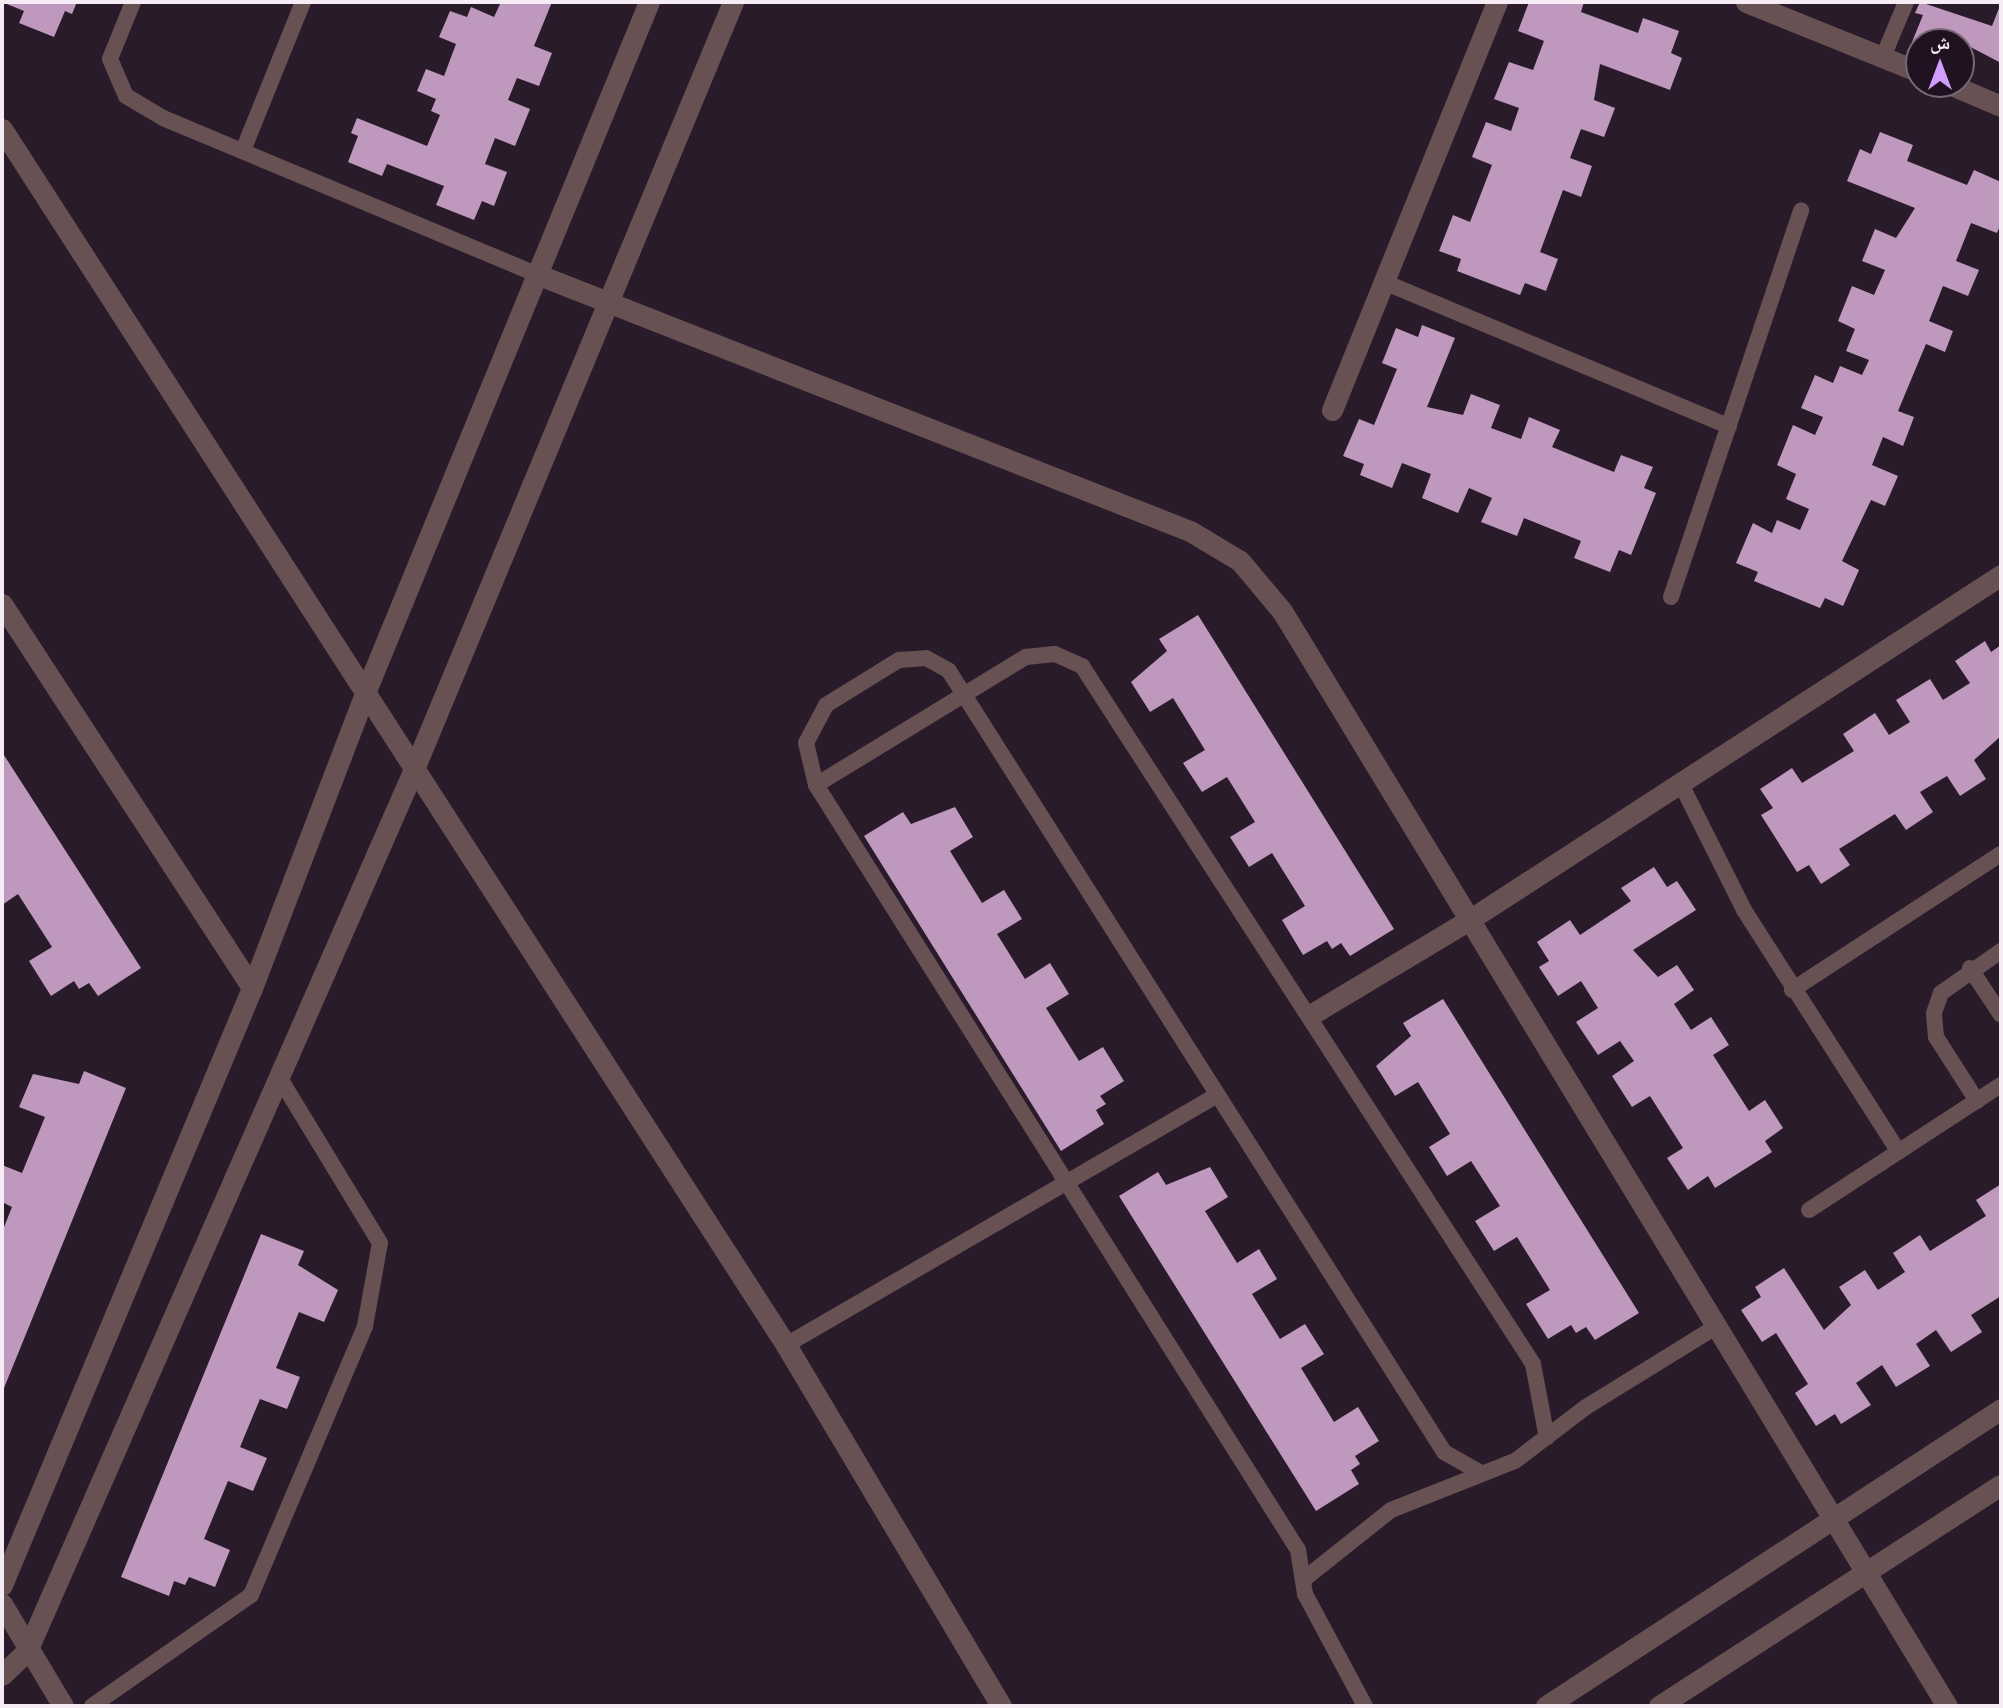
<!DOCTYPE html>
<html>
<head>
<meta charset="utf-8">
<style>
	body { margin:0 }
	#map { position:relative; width:2003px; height:1708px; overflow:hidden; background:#2a1b2a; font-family:"Alegreya Sans","Noto Naskh Arabic",sans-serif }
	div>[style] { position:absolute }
	.building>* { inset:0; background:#bf98bd }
	.service>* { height:16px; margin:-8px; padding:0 8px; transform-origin:8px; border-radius:8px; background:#685153 }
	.minor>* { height:21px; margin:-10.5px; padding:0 10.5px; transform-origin:10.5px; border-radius:10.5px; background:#685153 }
	.tertiary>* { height:21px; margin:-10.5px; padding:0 10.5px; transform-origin:10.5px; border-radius:10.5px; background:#685153 }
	span { translate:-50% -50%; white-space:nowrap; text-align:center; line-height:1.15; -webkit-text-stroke:7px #201220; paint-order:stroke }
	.frame { position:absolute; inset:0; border:4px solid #f6ecf5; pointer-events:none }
	.north { position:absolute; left:1905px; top:28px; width:70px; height:70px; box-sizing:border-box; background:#201220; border:2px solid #766975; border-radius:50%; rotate:0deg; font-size:19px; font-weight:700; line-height:28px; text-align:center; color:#f6ecf5 }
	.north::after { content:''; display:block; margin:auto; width:24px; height:32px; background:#d19dfe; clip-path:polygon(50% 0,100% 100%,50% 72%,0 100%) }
</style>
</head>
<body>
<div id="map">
	<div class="building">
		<i style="clip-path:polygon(2px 2px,77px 2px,72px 14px,65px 11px,54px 37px,19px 23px,24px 11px)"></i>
		<i style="clip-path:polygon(501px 2px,552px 2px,534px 46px,552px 53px,539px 86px,517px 78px,508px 100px,530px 109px,515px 146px,495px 138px,485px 164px,507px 172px,494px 206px,482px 201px,474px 220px,436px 205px,444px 186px,387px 164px,382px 176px,348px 162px,358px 136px,351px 133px,357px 118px,427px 146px,440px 115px,431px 111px,436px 99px,417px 91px,426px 69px,444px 76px,456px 44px,439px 37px,450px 11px,467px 17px,471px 7px,494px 17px)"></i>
		<i style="clip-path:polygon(1529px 2px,1584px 2px,1581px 12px,1638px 33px,1643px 18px,1679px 31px,1671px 53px,1682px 58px,1670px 90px,1600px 64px,1594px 100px,1615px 108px,1604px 137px,1581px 129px,1570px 158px,1592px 166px,1581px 197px,1563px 190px,1540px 252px,1558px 259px,1546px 291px,1525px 283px,1520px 295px,1457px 271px,1461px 259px,1439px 251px,1453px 215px,1470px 222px,1492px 165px,1472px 157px,1486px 122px,1511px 131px,1519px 108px,1494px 99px,1509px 62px,1533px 70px,1544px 41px,1518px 31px)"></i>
		<i style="clip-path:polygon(1920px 2px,1992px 26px,2001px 3px,2001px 63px,1961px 42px,1912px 42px,1923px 15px,1915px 13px)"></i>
		<i style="clip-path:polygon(1880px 132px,1913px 145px,1907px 161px,1967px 185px,1974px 170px,2001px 182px,2001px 223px,1997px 233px,1971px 223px,1956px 261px,1979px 270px,1968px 296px,1943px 286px,1929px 321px,1953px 331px,1945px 352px,1926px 344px,1898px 411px,1914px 417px,1903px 446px,1883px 437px,1872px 465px,1898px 476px,1885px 506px,1871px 500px,1842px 561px,1859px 570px,1843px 606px,1825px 598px,1820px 608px,1754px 581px,1758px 572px,1736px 563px,1753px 523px,1772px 533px,1777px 520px,1800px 530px,1809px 509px,1786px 499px,1796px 474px,1777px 465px,1793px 425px,1815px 435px,1823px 417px,1801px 408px,1815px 375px,1833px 383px,1840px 366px,1862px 375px,1869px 360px,1846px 351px,1855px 329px,1838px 321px,1852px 286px,1874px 295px,1885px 270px,1862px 261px,1875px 229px,1896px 238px,1915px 208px,1847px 181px,1860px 149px,1871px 154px)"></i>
		<i style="clip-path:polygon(1422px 325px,1455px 338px,1427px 407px,1463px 415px,1471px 394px,1500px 405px,1491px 428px,1521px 439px,1529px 417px,1560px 430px,1552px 447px,1614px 472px,1621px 455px,1653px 467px,1644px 488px,1656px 493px,1631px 555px,1619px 550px,1610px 572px,1574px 558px,1581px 541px,1524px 518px,1517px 536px,1481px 522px,1492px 498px,1469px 488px,1458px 513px,1422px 498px,1431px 474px,1402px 463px,1392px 488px,1360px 475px,1364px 464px,1343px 456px,1359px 419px,1374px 425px,1397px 369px,1382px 363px,1396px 328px,1418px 337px)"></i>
		<i style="clip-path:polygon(1198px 615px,1394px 929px,1350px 956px,1341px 943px,1332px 949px,1327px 941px,1303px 955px,1282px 920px,1305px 906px,1272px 853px,1249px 867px,1230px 837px,1255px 822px,1227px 777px,1202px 792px,1183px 763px,1205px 750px,1173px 698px,1150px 712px,1131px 682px,1167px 651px,1159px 639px)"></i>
		<i style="clip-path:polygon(1985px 641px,1991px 652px,2001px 645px,2001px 736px,1974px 760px,1986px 779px,1960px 796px,1947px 776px,1920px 792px,1933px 812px,1906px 830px,1895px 814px,1839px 849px,1850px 865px,1821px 884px,1809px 865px,1797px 872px,1761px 815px,1773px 808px,1760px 789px,1792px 768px,1802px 783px,1854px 751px,1843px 734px,1875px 713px,1889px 735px,1910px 722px,1896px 700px,1930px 679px,1943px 700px,1970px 683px,1955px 661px)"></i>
		<i style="clip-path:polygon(2px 752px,141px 968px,98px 996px,89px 983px,79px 989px,74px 981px,51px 996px,29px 961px,52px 947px,18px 894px,2px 905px)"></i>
		<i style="clip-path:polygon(955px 807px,973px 837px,950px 851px,982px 903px,1004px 890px,1022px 919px,997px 934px,1025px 979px,1050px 963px,1069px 994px,1046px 1008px,1079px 1061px,1103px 1047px,1124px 1081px,1100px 1096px,1106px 1104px,1096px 1110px,1104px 1124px,1061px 1151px,864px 836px,903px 812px,911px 824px)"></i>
		<i style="clip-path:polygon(1654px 867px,1667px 887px,1677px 881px,1696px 910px,1633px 950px,1658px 977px,1677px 965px,1694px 990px,1674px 1004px,1691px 1030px,1711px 1017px,1729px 1045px,1713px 1055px,1749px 1111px,1765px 1100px,1783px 1128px,1765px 1141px,1772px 1152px,1715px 1188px,1708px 1176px,1688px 1190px,1667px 1158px,1683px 1148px,1650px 1096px,1632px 1107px,1612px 1076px,1634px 1061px,1620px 1041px,1598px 1055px,1576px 1022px,1598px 1008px,1581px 981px,1558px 996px,1539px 967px,1549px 961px,1537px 942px,1570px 920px,1580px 935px,1631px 901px,1621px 888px)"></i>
		<i style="clip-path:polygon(1443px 999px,1639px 1313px,1595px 1340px,1586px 1327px,1576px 1333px,1571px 1325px,1548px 1339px,1526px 1304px,1550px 1290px,1517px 1237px,1494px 1251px,1475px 1221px,1500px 1206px,1471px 1161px,1447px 1176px,1429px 1147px,1450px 1134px,1418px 1082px,1395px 1096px,1376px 1066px,1411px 1036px,1403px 1023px)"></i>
		<i style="clip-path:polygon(84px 1071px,126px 1088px,2px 1393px,2px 1232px,12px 1207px,2px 1202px,2px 1165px,22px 1173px,45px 1117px,19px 1107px,33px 1074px,79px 1084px)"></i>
		<i style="clip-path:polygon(1210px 1167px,1228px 1197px,1205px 1211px,1237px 1263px,1259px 1249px,1277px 1279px,1252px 1294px,1280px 1339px,1305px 1324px,1324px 1354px,1301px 1368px,1334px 1422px,1358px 1407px,1379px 1441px,1355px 1456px,1360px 1464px,1351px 1470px,1359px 1484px,1316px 1511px,1119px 1196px,1158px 1172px,1166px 1185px)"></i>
		<i style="clip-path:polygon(2001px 1184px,2001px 1296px,1971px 1315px,1982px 1332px,1951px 1352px,1936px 1330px,1916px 1344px,1930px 1366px,1896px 1387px,1882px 1365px,1856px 1383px,1871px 1405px,1841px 1424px,1835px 1414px,1816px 1426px,1795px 1393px,1808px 1384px,1776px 1333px,1762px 1342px,1741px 1310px,1761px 1297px,1755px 1287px,1784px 1268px,1824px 1330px,1851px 1305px,1839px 1287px,1865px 1270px,1878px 1290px,1905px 1272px,1893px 1253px,1920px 1235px,1930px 1251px,1986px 1216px,1976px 1200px)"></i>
		<i style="clip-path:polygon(261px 1234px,304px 1251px,298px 1265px,338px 1290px,324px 1322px,299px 1312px,276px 1368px,300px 1377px,287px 1409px,260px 1399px,240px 1447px,267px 1458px,253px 1491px,228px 1481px,204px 1539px,230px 1550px,215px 1587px,189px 1577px,185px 1585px,174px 1581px,169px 1596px,121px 1577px)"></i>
	</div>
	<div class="service">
		<i style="left:133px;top:2px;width:61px;rotate:112deg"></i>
		<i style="left:110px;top:59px;width:40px;rotate:66.6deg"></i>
		<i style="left:126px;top:96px;width:43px;rotate:30.7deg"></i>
		<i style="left:163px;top:118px;width:407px;rotate:22.7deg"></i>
		<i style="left:1883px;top:57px;width:60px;rotate:-67.3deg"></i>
		<i style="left:244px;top:148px;width:157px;rotate:-68deg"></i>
		<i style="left:1384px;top:282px;width:374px;rotate:22.7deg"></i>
		<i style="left:1671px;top:597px;width:408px;rotate:-71.4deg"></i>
		<i style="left:1680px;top:782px;width:143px;rotate:63.4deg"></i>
		<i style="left:1744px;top:910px;width:287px;rotate:57.4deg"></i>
		<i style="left:816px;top:785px;width:246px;rotate:-31.4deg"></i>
		<i style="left:1026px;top:657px;width:29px;rotate:-6deg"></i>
		<i style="left:1055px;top:654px;width:30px;rotate:24deg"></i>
		<i style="left:1082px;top:666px;width:831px;rotate:57.13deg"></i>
		<i style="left:1533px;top:1364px;width:75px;rotate:79.3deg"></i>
		<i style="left:1970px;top:968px;width:56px;rotate:56.6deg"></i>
		<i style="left:1792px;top:990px;width:249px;rotate:-33.1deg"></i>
		<i style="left:1977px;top:1101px;width:76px;rotate:-122.6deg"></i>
		<i style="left:1936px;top:1037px;width:24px;rotate:-95deg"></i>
		<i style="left:1934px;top:1013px;width:21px;rotate:-71deg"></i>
		<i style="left:1941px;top:993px;width:73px;rotate:-35deg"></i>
		<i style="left:1809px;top:1210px;width:229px;rotate:-33.1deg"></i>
		<i style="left:786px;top:1345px;width:497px;rotate:-30.1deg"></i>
		<i style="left:1303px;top:1580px;width:112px;rotate:-38.5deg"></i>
		<i style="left:1391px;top:1510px;width:133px;rotate:-21.6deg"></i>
		<i style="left:1515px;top:1461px;width:89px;rotate:-37.3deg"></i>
		<i style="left:1586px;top:1407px;width:154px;rotate:-31.7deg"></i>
		<i style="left:92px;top:1706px;width:194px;rotate:-34.9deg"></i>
		<i style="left:251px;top:1595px;width:292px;rotate:-67deg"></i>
		<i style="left:365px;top:1326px;width:84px;rotate:-79.8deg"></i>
		<i style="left:380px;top:1243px;width:194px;rotate:-121.3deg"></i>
		<i style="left:1365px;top:1706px;width:127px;rotate:-118.2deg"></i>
		<i style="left:1305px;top:1594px;width:45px;rotate:-99deg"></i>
		<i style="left:1298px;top:1550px;width:904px;rotate:-122.21deg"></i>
		<i style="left:816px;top:785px;width:43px;rotate:-103.4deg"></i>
		<i style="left:806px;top:743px;width:43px;rotate:-62.2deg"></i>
		<i style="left:826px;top:705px;width:86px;rotate:-31.7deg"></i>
		<i style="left:899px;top:660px;width:27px;rotate:-4deg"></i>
		<i style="left:926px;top:658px;width:26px;rotate:29deg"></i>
		<i style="left:949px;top:671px;width:925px;rotate:57.63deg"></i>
		<i style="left:1444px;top:1452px;width:43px;rotate:29.6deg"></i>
	</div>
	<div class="minor">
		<i style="left:1746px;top:2px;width:187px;rotate:22deg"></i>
		<i style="left:1949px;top:84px;width:56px;rotate:22.9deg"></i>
		<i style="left:2px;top:129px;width:1447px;rotate:57.19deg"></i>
		<i style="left:786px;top:1345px;width:420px;rotate:59.2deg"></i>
		<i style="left:539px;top:275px;width:700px;rotate:21.47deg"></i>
		<i style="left:1190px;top:531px;width:58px;rotate:31deg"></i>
		<i style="left:1240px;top:561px;width:65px;rotate:50deg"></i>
		<i style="left:1282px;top:611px;width:1281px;rotate:58.73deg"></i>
		<i style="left:1332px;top:410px;width:440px;rotate:-68deg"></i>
		<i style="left:2px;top:604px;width:458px;rotate:56.9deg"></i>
		<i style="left:1312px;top:1014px;width:183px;rotate:-30.9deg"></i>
		<i style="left:1469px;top:920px;width:634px;rotate:-32.96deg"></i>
		<i style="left:2px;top:1585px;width:647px;rotate:-67.28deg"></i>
		<i style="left:252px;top:988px;width:316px;rotate:-69deg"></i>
		<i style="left:365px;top:693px;width:747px;rotate:-67.66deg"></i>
		<i style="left:2px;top:1675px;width:35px;rotate:-44deg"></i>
		<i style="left:27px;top:1651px;width:963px;rotate:-66.31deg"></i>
		<i style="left:414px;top:769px;width:831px;rotate:-67.42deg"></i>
	</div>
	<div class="tertiary">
		<i style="left:2px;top:1604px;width:119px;rotate:59.1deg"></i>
		<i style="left:1546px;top:1706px;width:543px;rotate:-33.13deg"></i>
		<i style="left:1659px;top:1706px;width:407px;rotate:-32.9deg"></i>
	</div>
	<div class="frame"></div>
	<div class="north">ش</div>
</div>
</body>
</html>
